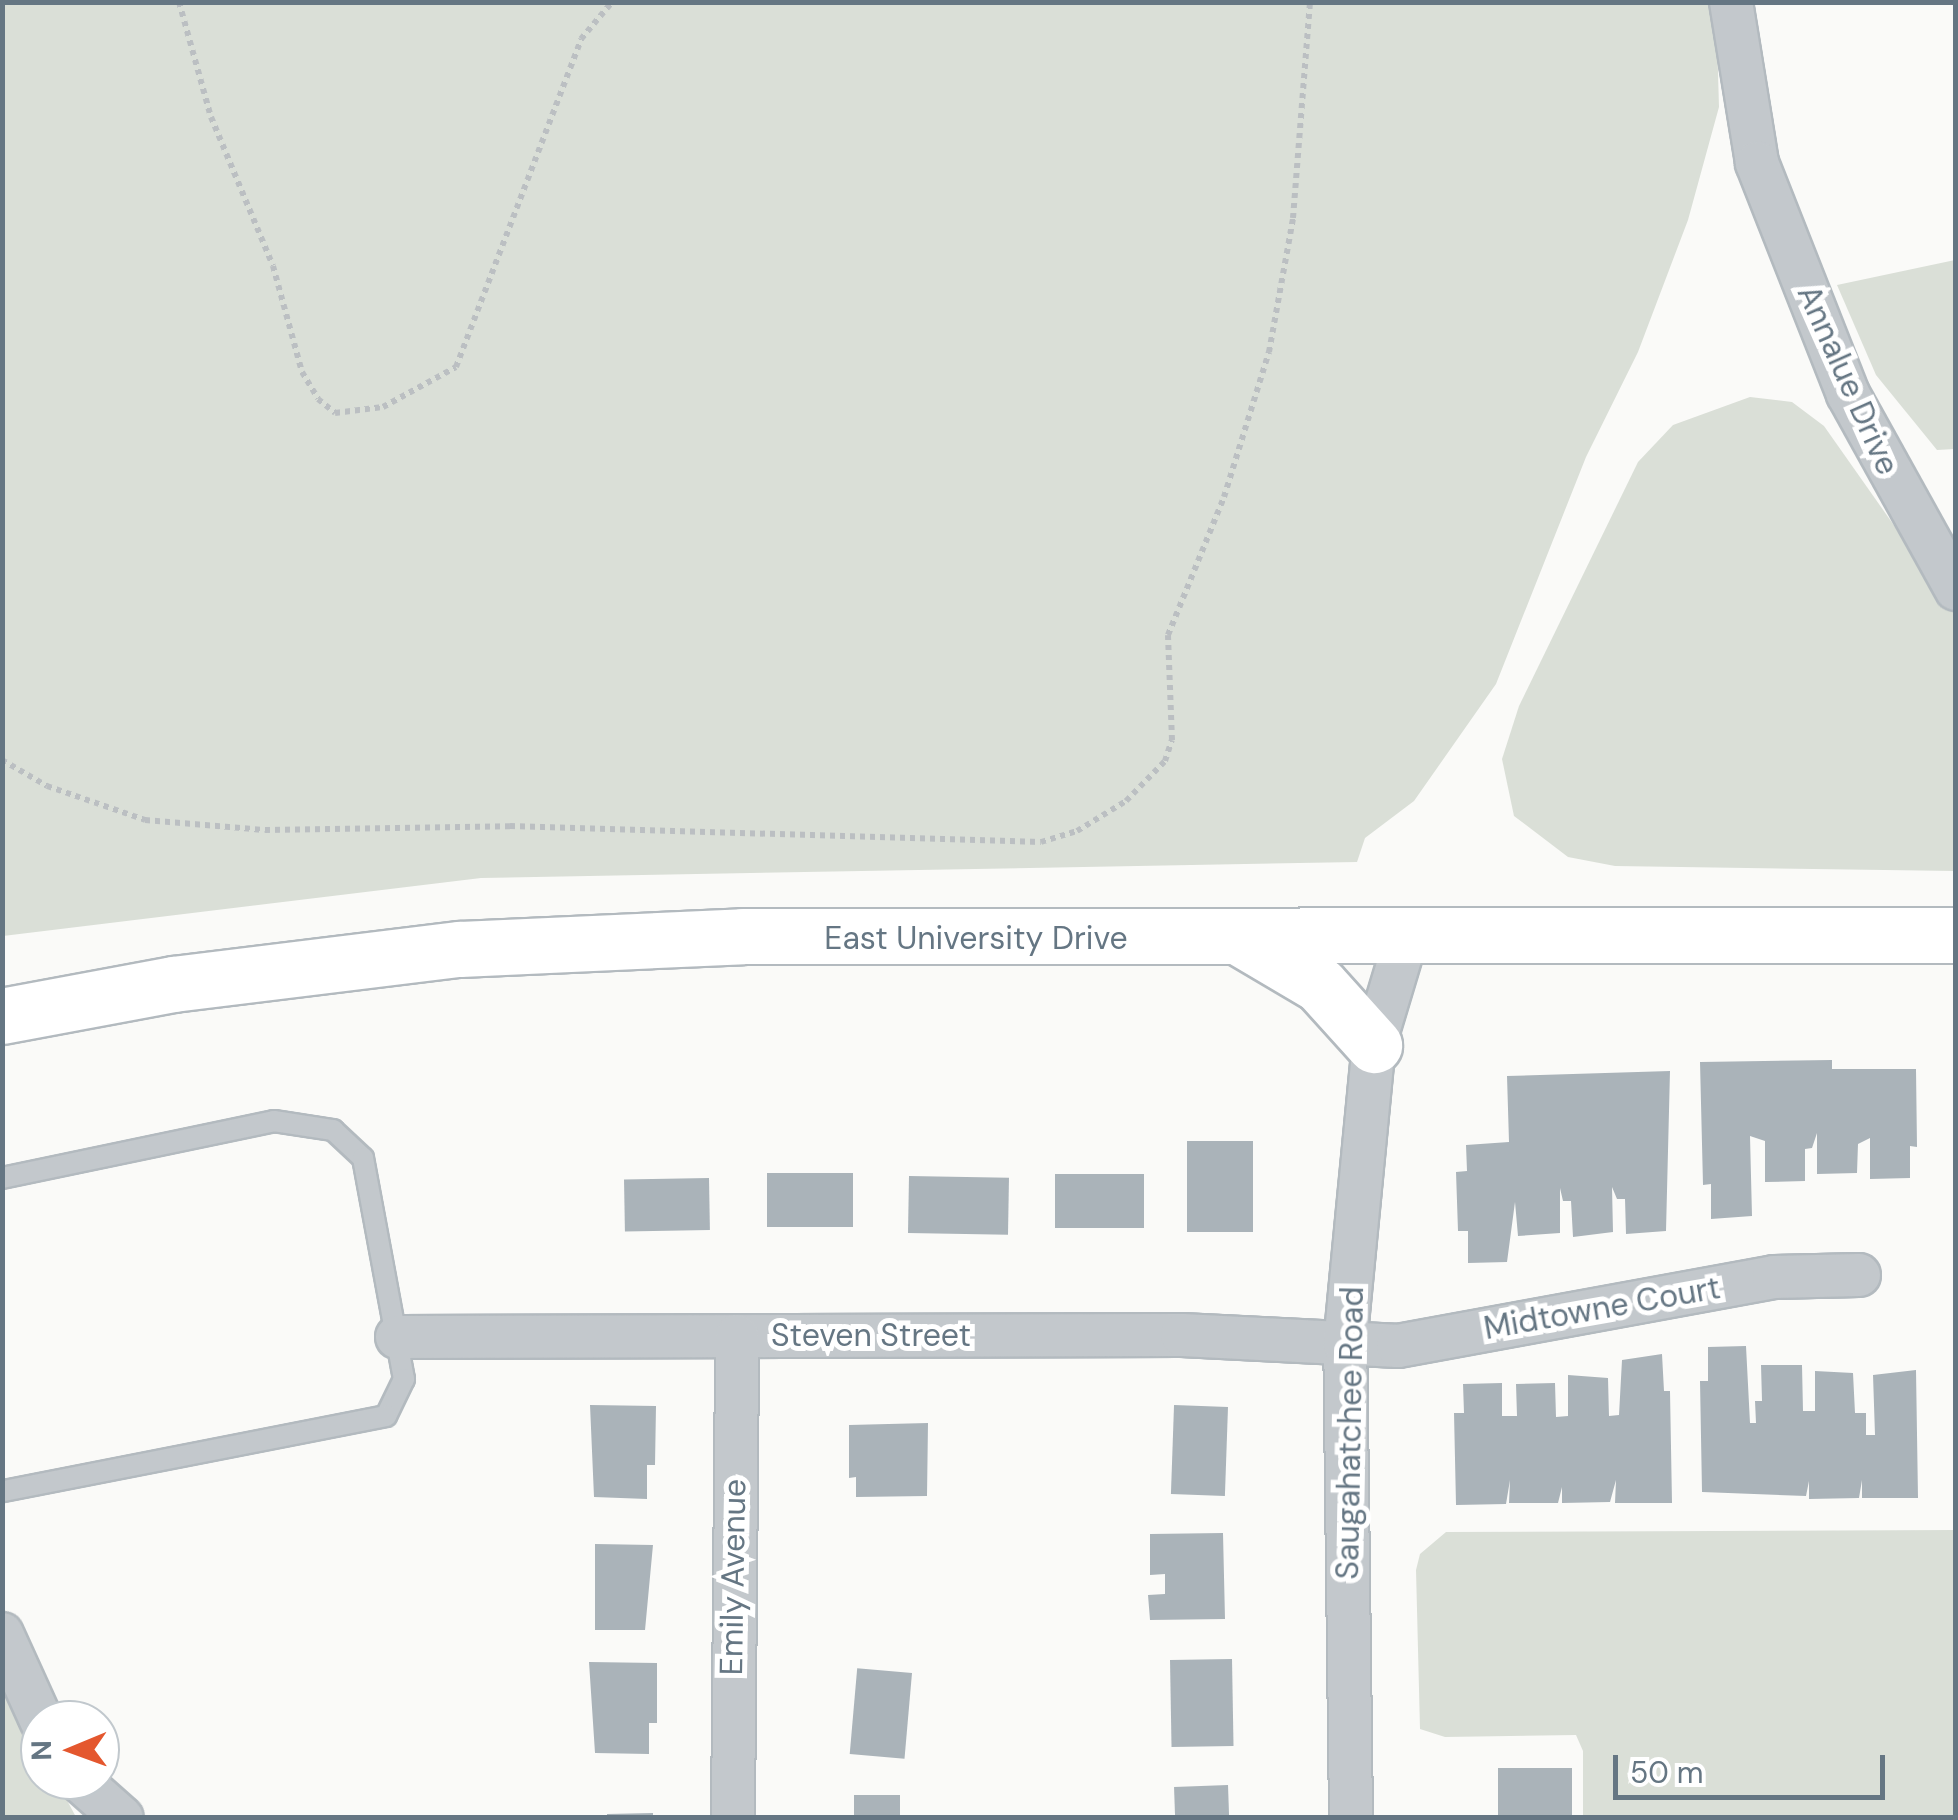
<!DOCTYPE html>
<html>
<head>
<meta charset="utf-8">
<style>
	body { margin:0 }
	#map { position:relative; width:1958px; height:1820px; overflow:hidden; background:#fafaf8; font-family:"DM Sans",sans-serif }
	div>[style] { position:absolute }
	.green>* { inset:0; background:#dadfd7 }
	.building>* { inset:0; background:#aab3b9; transform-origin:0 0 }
	.path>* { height:6px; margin-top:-3px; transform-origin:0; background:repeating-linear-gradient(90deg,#bbbfc2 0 5px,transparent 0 10px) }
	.roads { filter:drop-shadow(2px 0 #b3babf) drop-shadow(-2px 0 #b3babf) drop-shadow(0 2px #b3babf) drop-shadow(0 -2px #b3babf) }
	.lane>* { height:20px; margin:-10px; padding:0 10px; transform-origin:10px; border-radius:10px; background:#c3c8cc }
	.street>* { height:42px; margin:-21px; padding:0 21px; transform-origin:21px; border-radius:21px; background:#c3c8cc }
	.secondary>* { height:55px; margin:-27.5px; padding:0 27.5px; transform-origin:27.5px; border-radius:27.5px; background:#fff }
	span { translate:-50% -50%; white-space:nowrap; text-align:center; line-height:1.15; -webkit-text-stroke:10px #fff; paint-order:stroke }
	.street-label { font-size:32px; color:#657683 }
	.frame { position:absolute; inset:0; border:5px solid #657683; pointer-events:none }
	.north { position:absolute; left:20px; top:1700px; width:100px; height:100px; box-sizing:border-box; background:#fff; border:2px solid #c1c8cd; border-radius:50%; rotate:269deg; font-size:28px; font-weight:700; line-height:40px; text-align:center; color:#657683 }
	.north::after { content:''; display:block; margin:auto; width:35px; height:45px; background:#e4572e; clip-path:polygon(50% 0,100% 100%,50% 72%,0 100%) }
	.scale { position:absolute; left:1613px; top:1755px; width:272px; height:45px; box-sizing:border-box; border:5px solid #657683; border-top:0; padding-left:12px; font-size:30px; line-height:35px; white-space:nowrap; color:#657683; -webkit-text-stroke:8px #fff; paint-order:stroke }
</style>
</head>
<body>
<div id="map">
	<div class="green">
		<i style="clip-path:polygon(2px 3px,1716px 3px,1719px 107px,1688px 220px,1638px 352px,1586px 457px,1496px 684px,1414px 801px,1365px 838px,1357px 862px,481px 878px,3px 936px)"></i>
		<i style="clip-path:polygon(1955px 260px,1955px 449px,1937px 450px,1876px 375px,1837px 285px)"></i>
		<i style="clip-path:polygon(1750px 397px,1792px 402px,1824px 426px,1955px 612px,1955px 871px,1615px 866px,1568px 857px,1514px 816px,1502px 759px,1519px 706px,1638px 462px,1673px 425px)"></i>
		<i style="clip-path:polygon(1955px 1530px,1955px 1817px,1583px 1817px,1583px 1751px,1576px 1735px,1445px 1737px,1420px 1729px,1416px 1570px,1420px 1554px,1446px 1532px)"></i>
		<i style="clip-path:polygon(2px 1668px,40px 1747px,40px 1780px,56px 1780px,76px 1817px,3px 1817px)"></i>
	</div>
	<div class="building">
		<i style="clip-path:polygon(1832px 1060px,1832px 1069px,1916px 1069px,1917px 1147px,1910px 1146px,1910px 1178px,1870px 1179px,1870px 1138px,1858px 1144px,1857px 1173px,1817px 1174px,1817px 1133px,1812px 1148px,1805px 1149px,1805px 1181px,1765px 1182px,1765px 1141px,1750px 1136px,1752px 1216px,1711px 1219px,1711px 1184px,1703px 1185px,1700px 1062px)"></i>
		<i style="clip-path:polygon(1670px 1071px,1666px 1231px,1626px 1234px,1625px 1199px,1617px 1199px,1612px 1187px,1613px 1232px,1573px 1237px,1571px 1201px,1563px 1201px,1560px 1188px,1560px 1233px,1518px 1236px,1515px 1202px,1507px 1262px,1468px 1263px,1468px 1231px,1458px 1231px,1456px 1172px,1467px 1171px,1466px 1145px,1509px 1142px,1507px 1076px)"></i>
		<i style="left:1187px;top:1141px;width:66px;height:91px"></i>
		<i style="left:767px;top:1173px;width:86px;height:54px"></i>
		<i style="left:1055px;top:1174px;width:89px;height:54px"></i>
		<i style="left:909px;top:1176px;width:100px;height:57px;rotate:1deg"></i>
		<i style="left:709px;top:1178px;width:52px;height:85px;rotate:89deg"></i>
		<i style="clip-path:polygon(1746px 1346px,1750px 1423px,1756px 1423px,1755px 1401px,1762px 1401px,1761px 1365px,1802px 1365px,1803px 1411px,1815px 1411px,1815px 1371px,1853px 1373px,1855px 1413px,1866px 1413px,1866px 1435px,1875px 1435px,1873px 1375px,1916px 1370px,1918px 1498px,1862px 1498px,1862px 1480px,1859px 1498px,1809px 1499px,1809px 1481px,1806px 1496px,1702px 1492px,1700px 1381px,1708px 1381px,1708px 1347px)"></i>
		<i style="clip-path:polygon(1662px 1354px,1664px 1391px,1670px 1391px,1672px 1503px,1615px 1503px,1616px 1480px,1610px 1502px,1562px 1503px,1562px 1487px,1558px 1503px,1509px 1503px,1510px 1480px,1506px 1504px,1456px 1505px,1454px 1413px,1464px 1413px,1463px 1384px,1502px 1383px,1502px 1416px,1517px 1416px,1516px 1384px,1555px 1383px,1556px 1417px,1568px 1416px,1568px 1375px,1608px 1378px,1609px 1416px,1619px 1415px,1622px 1360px)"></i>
		<i style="clip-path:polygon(590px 1405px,656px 1406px,655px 1465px,647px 1465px,647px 1499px,594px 1497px)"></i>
		<i style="left:1228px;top:1407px;width:89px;height:54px;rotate:92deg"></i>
		<i style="clip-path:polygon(928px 1423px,927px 1496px,856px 1497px,856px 1477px,849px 1478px,849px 1425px)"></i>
		<i style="clip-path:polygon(1223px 1533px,1225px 1619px,1150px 1620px,1148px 1595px,1165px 1594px,1165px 1574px,1150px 1575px,1150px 1534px)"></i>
		<i style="clip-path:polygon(595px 1544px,653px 1545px,645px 1630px,595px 1630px)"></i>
		<i style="left:1232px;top:1659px;width:87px;height:62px;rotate:89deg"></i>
		<i style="clip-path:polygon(589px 1662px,657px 1663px,657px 1723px,649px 1723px,649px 1754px,595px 1753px)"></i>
		<i style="left:912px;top:1673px;width:86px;height:55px;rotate:95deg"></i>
		<i style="left:1572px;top:1768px;width:50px;height:74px;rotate:90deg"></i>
		<i style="left:1228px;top:1785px;width:33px;height:54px;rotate:88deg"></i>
		<i style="left:900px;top:1795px;width:23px;height:46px;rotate:90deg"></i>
		<i style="clip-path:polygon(653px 1813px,653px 1818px,607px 1818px,607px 1814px)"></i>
	</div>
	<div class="path">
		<i style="left:179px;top:2px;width:119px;rotate:74.5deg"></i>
		<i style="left:211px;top:117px;width:161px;rotate:67.4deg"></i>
		<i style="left:273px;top:266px;width:110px;rotate:74.7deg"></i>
		<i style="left:302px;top:372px;width:31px;rotate:59deg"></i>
		<i style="left:318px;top:399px;width:22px;rotate:39deg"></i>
		<i style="left:335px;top:413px;width:48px;rotate:-7.1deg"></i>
		<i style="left:383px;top:407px;width:83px;rotate:-28.7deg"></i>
		<i style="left:456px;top:367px;width:351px;rotate:-69.1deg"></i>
		<i style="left:581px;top:39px;width:48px;rotate:-50deg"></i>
		<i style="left:2px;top:760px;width:52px;rotate:30deg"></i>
		<i style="left:47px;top:786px;width:104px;rotate:19.1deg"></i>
		<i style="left:145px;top:820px;width:120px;rotate:4.8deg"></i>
		<i style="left:265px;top:830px;width:245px;rotate:-0.9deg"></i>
		<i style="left:510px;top:826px;width:531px;rotate:1.73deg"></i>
		<i style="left:1041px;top:842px;width:38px;rotate:-17deg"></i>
		<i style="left:1077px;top:831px;width:57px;rotate:-31.5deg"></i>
		<i style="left:1126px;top:801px;width:56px;rotate:-45.7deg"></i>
		<i style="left:1165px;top:761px;width:22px;rotate:-72deg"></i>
		<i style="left:1172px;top:740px;width:105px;rotate:-92.2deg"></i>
		<i style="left:1168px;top:635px;width:149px;rotate:-67.9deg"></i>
		<i style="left:1224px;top:497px;width:152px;rotate:-72.8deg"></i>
		<i style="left:1269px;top:352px;width:136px;rotate:-79.8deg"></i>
		<i style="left:1293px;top:218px;width:217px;rotate:-85.5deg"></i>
	</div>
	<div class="roads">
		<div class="lane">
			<i style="left:2px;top:1178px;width:278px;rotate:-11.8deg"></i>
			<i style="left:274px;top:1121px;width:60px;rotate:8.7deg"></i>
			<i style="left:333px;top:1130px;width:41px;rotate:43deg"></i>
			<i style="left:363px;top:1158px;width:225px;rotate:79.5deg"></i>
			<i style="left:404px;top:1379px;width:41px;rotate:115.9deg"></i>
			<i style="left:386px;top:1416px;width:391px;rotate:168.9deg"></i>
		</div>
		<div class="street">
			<i style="left:1731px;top:2px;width:163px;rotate:80.8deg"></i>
			<i style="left:1757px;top:163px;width:248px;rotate:68.5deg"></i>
			<i style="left:1848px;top:394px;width:223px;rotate:61deg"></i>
			<i style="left:397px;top:1337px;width:785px;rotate:-0.15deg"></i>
			<i style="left:1182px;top:1335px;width:216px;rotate:2.9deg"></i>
			<i style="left:1398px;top:1346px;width:382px;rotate:-10.4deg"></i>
			<i style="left:1774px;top:1277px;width:85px;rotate:-1.3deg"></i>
			<i style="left:2px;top:1634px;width:94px;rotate:65.6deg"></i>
			<i style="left:79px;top:1780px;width:57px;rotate:41.5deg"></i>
			<i style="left:733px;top:1818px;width:482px;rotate:-89.5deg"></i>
			<i style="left:1351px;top:1818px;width:474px;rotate:-90.7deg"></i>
			<i style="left:1345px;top:1344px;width:300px;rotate:-84.5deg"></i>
			<i style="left:1374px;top:1045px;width:115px;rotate:-73.3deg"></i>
		</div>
		<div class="secondary">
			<i style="left:1244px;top:940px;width:88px;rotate:30.6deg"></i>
			<i style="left:1320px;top:985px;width:81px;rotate:48deg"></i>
			<i style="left:2px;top:1016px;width:174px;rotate:-10.6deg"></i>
			<i style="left:173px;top:984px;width:289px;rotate:-7deg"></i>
			<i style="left:460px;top:949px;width:283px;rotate:-2.6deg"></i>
			<i style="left:743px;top:936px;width:1213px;rotate:-0.05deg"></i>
		</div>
	</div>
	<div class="street-label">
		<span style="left:1848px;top:380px;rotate:66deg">Annalue Drive</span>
		<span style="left:976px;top:938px">East University Drive</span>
		<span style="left:1602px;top:1308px;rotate:-10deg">Midtowne Court</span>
		<span style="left:871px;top:1335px">Steven Street</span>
		<span style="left:1350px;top:1433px;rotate:-89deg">Saugahatchee Road</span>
		<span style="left:733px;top:1577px;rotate:-89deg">Emily Avenue</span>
	</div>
	<div class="frame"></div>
	<div class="north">N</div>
	<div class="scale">50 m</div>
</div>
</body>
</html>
